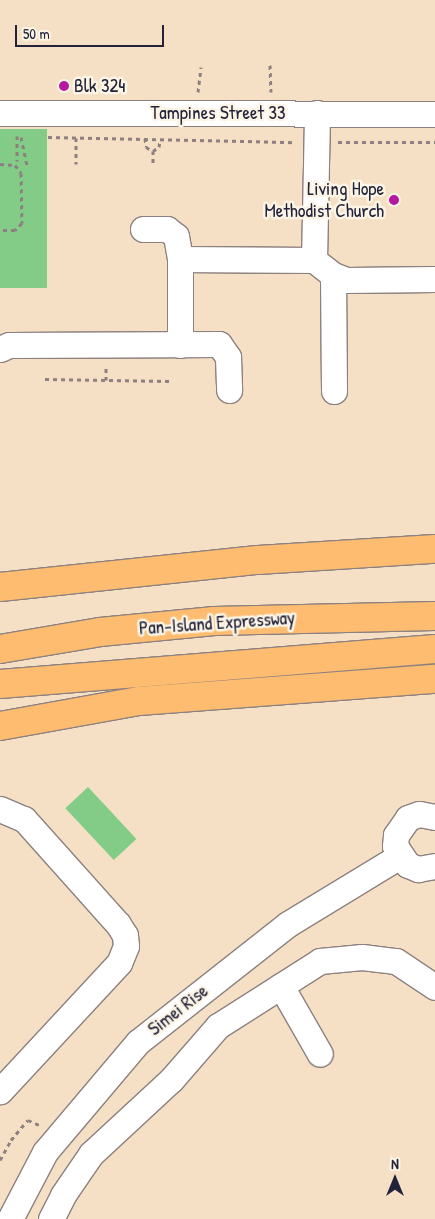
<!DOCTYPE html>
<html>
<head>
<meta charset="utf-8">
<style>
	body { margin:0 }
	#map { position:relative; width:435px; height:1219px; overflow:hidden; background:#f6e0c5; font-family:"Patrick Hand",sans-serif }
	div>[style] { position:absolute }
	.green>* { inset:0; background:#83cc88; transform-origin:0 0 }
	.path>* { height:3px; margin-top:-1.5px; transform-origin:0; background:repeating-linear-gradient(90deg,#8c8180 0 4px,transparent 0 8px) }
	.roads { filter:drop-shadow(1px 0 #8c8180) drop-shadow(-1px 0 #8c8180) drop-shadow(0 1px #8c8180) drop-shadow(0 -1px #8c8180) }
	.minor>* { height:25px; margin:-12.5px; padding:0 12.5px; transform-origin:12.5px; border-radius:12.5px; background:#fff }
	.highway>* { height:28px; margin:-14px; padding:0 14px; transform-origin:14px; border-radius:14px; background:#febc70 }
	.dots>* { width:14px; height:14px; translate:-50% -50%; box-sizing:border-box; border:2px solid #fcf5e5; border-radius:50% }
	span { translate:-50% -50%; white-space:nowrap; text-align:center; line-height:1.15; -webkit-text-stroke:5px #fcf5e5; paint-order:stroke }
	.poi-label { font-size:19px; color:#22223b }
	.left { translate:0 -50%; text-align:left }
	.right { translate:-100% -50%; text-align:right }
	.street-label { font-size:19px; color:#22223b }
	.north { position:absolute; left:370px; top:1154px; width:50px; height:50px; -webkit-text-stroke:4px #fcf5e5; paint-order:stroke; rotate:0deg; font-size:14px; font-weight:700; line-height:20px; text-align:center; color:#22223b }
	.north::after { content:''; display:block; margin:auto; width:18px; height:22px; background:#22223b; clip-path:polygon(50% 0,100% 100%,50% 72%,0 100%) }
	.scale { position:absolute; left:15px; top:25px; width:149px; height:22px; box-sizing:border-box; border:2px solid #22223b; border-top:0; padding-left:6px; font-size:15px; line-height:18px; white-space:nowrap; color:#22223b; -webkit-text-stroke:4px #fcf5e5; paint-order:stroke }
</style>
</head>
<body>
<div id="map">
	<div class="green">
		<i style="left:47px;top:129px;width:159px;height:47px;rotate:90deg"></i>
		<i style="left:88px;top:787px;width:71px;height:31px;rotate:47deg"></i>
	</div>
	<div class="path">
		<i style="left:270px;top:65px;width:27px;rotate:88deg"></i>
		<i style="left:198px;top:92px;width:25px;rotate:-83deg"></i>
		<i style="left:17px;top:136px;width:25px;rotate:90deg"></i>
		<i style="left:21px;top:137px;width:30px;rotate:78deg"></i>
		<i style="left:48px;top:137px;width:246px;rotate:1.2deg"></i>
		<i style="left:76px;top:138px;width:26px;rotate:90deg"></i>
		<i style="left:145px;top:138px;width:9px;rotate:84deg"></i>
		<i style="left:146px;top:147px;width:8px;rotate:30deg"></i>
		<i style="left:153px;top:151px;width:12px;rotate:90deg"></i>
		<i style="left:338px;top:142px;width:97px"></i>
		<i style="left:153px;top:151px;width:7px;rotate:-34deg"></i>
		<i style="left:159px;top:147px;width:7px;rotate:-82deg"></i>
		<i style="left:0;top:164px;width:15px;rotate:4deg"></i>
		<i style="left:15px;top:165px;width:10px;rotate:53deg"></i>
		<i style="left:21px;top:173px;width:50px;rotate:88.9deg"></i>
		<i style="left:22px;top:223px;width:10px;rotate:135deg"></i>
		<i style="left:15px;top:230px;width:15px;rotate:180deg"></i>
		<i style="left:45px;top:379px;width:124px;rotate:0.9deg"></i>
		<i style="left:106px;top:380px;width:14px;rotate:-90deg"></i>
		<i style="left:0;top:1160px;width:23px;rotate:-61deg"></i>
		<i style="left:11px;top:1140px;width:26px;rotate:-50deg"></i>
		<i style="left:28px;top:1120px;width:12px;rotate:24deg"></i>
	</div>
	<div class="roads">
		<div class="minor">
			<i style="left:0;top:113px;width:435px;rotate:0.1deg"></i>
			<i style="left:143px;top:229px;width:24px"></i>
			<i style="left:167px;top:229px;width:11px;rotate:38deg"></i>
			<i style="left:176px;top:236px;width:23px;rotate:80deg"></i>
			<i style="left:180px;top:259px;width:86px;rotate:90deg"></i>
			<i style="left:180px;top:259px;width:134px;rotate:0.4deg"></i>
			<i style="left:314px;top:260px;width:24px;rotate:38deg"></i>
			<i style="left:333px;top:275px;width:14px;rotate:21deg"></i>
			<i style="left:346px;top:280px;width:89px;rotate:-0.6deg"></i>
			<i style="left:314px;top:260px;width:147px;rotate:-88.8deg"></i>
			<i style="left:333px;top:275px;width:116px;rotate:89.5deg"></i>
			<i style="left:0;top:349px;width:10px;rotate:-24deg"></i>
			<i style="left:9px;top:345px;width:210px;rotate:-0.3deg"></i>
			<i style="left:219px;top:344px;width:16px;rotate:55deg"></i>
			<i style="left:228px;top:357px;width:33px;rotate:88deg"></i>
			<i style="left:0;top:809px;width:26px;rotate:23deg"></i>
			<i style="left:24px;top:819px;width:141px;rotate:48.2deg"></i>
			<i style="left:118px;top:924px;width:13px;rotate:58deg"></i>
			<i style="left:125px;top:935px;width:11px;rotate:85deg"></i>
			<i style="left:126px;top:946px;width:18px;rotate:112deg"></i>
			<i style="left:119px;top:963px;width:175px;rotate:132.9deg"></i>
			<i style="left:435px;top:817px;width:16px;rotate:-169deg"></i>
			<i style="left:419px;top:814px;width:12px;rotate:160deg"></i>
			<i style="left:408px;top:818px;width:21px;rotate:125deg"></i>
			<i style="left:396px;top:835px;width:11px;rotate:95deg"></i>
			<i style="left:395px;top:846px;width:23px;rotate:56deg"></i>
			<i style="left:408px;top:865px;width:11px;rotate:22deg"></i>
			<i style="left:418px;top:869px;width:17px;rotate:-10deg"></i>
			<i style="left:281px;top:986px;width:78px;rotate:60.2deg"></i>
			<i style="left:10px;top:1219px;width:76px;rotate:-62.4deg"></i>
			<i style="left:45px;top:1152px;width:144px;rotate:-49.8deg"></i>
			<i style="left:138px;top:1042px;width:191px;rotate:-38.2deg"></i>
			<i style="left:288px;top:924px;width:131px;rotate:-31.3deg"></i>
			<i style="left:51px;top:1219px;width:27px;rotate:-63deg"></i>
			<i style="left:63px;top:1195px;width:50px;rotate:-55.7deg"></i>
			<i style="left:91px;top:1154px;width:109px;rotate:-42.8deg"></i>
			<i style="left:171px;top:1080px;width:72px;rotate:-49deg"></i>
			<i style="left:218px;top:1026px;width:121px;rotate:-32.5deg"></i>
			<i style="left:320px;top:961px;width:42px;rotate:-5.4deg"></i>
			<i style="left:362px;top:957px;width:34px;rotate:7deg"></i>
			<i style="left:396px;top:961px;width:47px;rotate:33.7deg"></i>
		</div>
		<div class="highway">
			<i style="left:0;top:587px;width:259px;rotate:-6deg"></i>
			<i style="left:258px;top:560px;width:177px;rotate:-3.6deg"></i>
			<i style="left:0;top:649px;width:101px;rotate:-9.6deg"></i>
			<i style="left:100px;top:632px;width:115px;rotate:-5.5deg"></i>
			<i style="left:214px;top:621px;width:221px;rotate:-1.3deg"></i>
			<i style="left:0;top:684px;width:436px;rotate:-4.6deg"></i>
			<i style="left:0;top:726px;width:141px;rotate:-10.2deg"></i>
			<i style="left:139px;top:701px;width:297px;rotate:-4.3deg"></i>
		</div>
	</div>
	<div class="dots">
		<i style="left:64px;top:86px;background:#b5179e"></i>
		<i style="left:394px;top:200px;background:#b5179e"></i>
	</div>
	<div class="poi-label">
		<span class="left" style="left:74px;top:86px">Blk 324</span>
		<span class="right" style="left:384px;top:200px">Living Hope<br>Methodist Church</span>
	</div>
	<div class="street-label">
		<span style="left:218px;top:113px">Tampines Street 33</span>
		<span style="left:217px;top:623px;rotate:-4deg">Pan-Island Expressway</span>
		<span style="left:178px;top:1010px;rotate:-38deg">Simei Rise</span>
	</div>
	<div class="north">N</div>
	<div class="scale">50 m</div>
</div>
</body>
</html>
